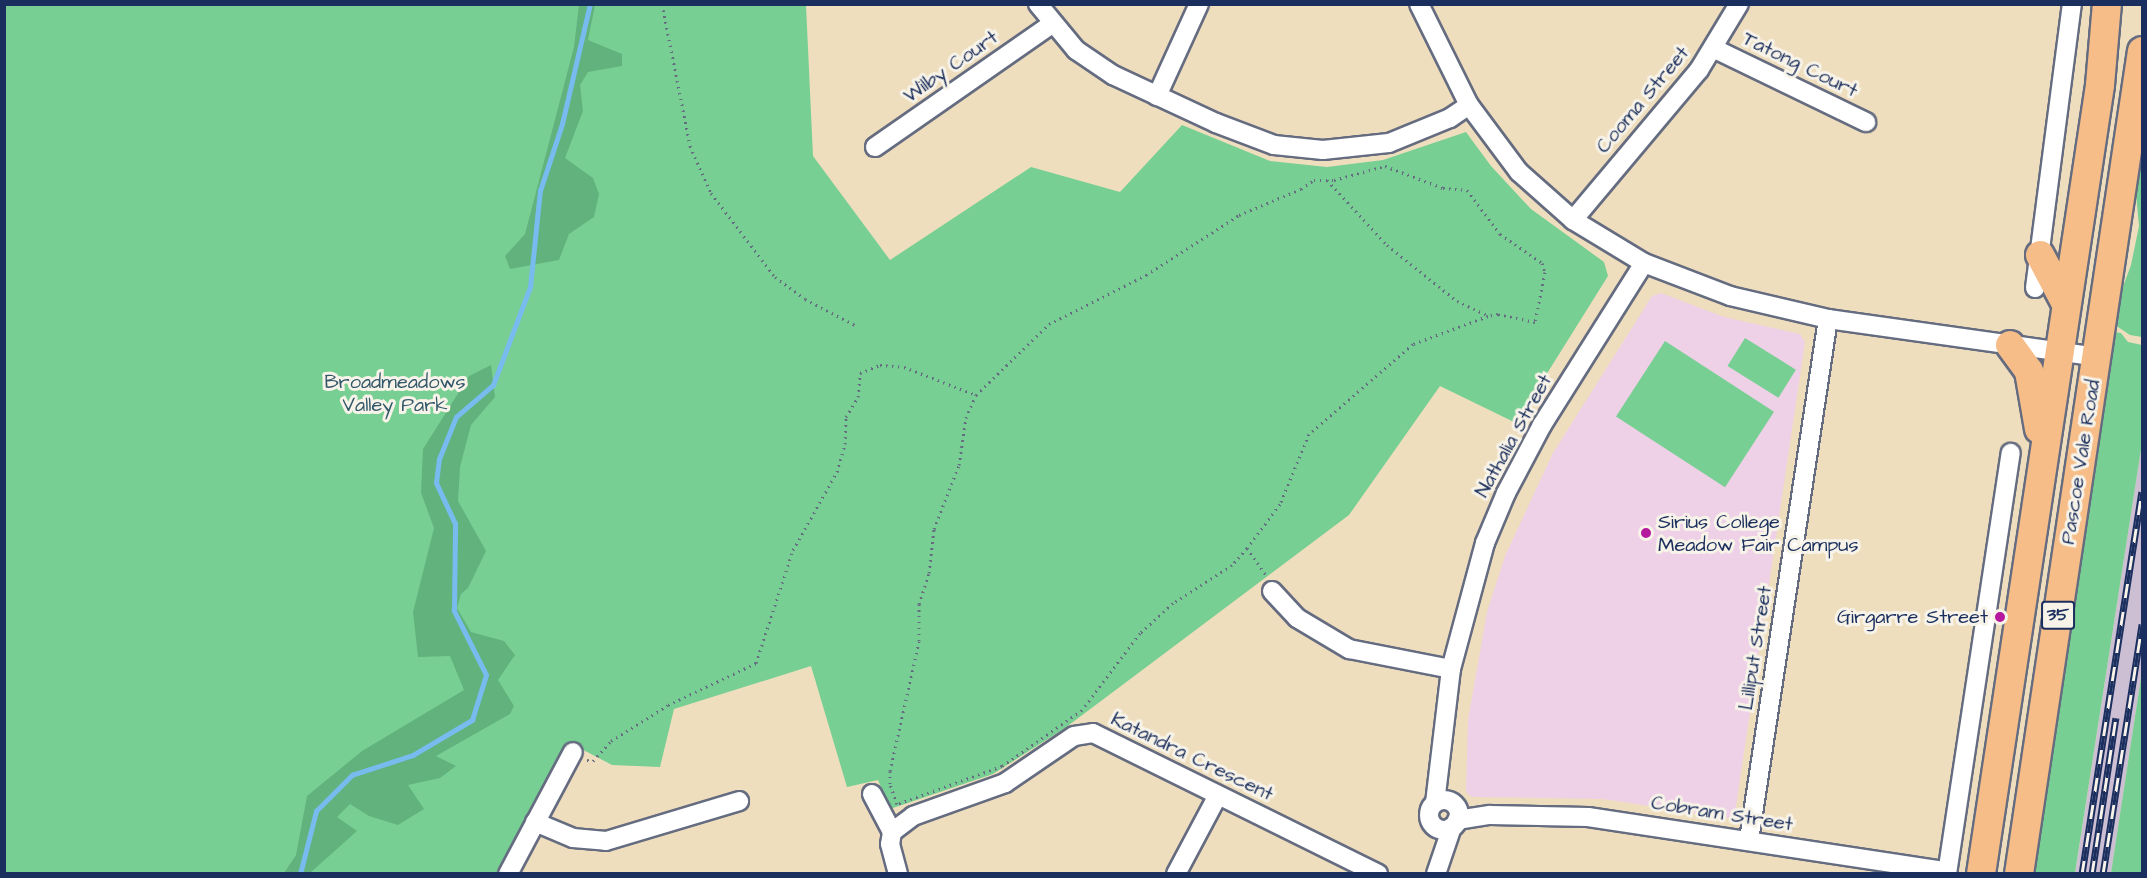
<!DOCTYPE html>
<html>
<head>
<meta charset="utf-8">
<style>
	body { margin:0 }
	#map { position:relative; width:2147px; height:878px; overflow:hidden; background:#efdebe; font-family:"Architects Daughter",sans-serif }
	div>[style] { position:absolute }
	.built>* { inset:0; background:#eed0e7 }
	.industrial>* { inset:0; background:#ccbed3 }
	.green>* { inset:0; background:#78cf93; transform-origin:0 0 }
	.forest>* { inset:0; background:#62b27d }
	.stream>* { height:4.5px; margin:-2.25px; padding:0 2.25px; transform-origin:2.25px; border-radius:2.25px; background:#78bbee }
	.path>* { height:3px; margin-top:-1.5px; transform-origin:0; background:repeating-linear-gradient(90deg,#656c80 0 1.5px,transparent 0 6px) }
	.roads { filter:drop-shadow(2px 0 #656c80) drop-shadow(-2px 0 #656c80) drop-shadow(0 2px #656c80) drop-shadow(0 -2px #656c80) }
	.minor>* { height:18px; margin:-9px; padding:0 9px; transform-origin:9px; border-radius:9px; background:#fff }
	.minor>.ring { margin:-9px; padding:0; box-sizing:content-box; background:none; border:18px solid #fff; border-radius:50% }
	.primary>* { height:28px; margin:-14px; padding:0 14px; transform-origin:14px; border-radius:14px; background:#f7bd88 }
	.rail>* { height:7px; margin-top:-3.5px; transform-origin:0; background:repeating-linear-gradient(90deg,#f7f3e8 0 14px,#1b2f5e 0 28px); box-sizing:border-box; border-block:2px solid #1b2f5e }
	.dots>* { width:16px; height:16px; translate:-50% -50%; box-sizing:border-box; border:3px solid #f7f3e8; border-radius:50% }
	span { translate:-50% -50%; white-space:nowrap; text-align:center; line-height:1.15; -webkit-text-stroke:6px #f7f3e8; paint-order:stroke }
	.shield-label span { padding:2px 4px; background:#f7f3e8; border:2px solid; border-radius:4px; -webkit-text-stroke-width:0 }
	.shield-label { font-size:18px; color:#1b2f5e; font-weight:700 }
	.street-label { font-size:20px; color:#1b2f5e }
	.park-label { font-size:20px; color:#32576b }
	.poi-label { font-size:20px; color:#1b2f5e }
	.left { translate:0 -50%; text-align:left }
	.right { translate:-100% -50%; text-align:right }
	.frame { position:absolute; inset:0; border:6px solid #1b2f5e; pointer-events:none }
</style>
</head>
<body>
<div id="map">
	<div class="built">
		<i style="clip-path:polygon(1661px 293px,1724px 317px,1800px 334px,1805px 342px,1735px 813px,1728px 818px,1603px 799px,1472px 797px,1466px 792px,1468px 720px,1487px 612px,1505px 556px,1553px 453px,1652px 296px)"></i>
	</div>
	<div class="industrial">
		<i style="clip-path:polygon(2142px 443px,2142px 671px,2111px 873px,2075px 874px)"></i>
	</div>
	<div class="green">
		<i style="clip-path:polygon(5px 5px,806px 5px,813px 156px,890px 260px,1031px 167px,1120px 192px,1182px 125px,1270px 161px,1327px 167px,1383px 160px,1466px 132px,1491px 166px,1531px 209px,1604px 262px,1608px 276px,1516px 423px,1440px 386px,1349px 515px,1065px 728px,993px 774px,890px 809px,878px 780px,847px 787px,811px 666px,674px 709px,660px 767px,612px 765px,570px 743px,499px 873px,5px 874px)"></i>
		<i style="clip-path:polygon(2142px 138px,2142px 337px,2130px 335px,2115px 325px,2117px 303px,2131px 265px,2139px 226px,2135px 182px)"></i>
		<i style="clip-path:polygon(2113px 332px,2121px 333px,2128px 342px,2142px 345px,2142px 443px,2075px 873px,2031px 874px)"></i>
		<i style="left:1745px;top:338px;width:60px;height:33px;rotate:32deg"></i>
		<i style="left:1665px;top:341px;width:130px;height:90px;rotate:33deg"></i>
		<i style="clip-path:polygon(2142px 671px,2142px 873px,2111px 873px)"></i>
	</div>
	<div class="forest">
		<i style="clip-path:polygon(579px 5px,595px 5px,588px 40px,622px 54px,622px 66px,588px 72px,580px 85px,583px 111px,565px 158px,593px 178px,599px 194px,594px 217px,569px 234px,559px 260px,510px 269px,505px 256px,525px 234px,574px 47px)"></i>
		<i style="clip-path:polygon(491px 365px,495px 397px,471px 425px,460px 467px,458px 501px,486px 551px,468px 588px,461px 594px,457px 608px,471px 632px,504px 641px,515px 655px,498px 680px,514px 706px,510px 714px,436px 756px,456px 766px,440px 778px,408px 785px,424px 809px,398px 825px,369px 816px,350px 804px,337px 817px,357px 831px,310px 873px,284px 873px,296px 855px,307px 796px,362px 751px,464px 690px,450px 656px,418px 657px,413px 612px,434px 528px,421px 493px,423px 449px,469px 376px)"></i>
	</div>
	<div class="stream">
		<i style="left:300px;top:874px;width:65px;rotate:-75.7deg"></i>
		<i style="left:316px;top:811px;width:51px;rotate:-45deg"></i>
		<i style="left:352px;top:775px;width:64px;rotate:-18.2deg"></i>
		<i style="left:413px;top:755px;width:69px;rotate:-30.7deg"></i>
		<i style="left:472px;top:720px;width:47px;rotate:-72.7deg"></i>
		<i style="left:486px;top:675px;width:72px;rotate:-116.6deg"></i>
		<i style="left:454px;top:611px;width:87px;rotate:-89.3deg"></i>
		<i style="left:455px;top:524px;width:45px;rotate:-114.9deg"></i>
		<i style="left:436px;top:483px;width:24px;rotate:-83deg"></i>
		<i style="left:439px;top:459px;width:45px;rotate:-68deg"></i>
		<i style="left:456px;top:417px;width:49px;rotate:-40.9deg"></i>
		<i style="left:493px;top:385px;width:105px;rotate:-69.3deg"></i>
		<i style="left:530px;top:287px;width:97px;rotate:-84.1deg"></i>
		<i style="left:540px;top:191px;width:71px;rotate:-71.8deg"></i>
		<i style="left:562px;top:124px;width:123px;rotate:-76.9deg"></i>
	</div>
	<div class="path">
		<i style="left:662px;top:4px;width:145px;rotate:78.8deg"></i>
		<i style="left:690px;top:146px;width:51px;rotate:65.9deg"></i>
		<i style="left:711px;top:193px;width:106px;rotate:52.7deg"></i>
		<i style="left:775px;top:277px;width:37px;rotate:36deg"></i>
		<i style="left:805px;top:299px;width:56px;rotate:27.5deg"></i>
		<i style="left:1385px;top:166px;width:62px;rotate:20.8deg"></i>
		<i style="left:1443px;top:188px;width:24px;rotate:5deg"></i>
		<i style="left:1467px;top:190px;width:55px;rotate:53.1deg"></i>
		<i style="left:1500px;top:234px;width:51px;rotate:34.6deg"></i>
		<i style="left:1542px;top:263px;width:9px;rotate:72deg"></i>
		<i style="left:1545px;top:272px;width:51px;rotate:101.3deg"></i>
		<i style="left:1535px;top:322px;width:38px;rotate:-168deg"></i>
		<i style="left:1498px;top:314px;width:10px;rotate:169deg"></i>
		<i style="left:1488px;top:316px;width:80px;rotate:159.5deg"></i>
		<i style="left:1413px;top:344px;width:138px;rotate:139.1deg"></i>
		<i style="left:1309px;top:434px;width:76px;rotate:112.5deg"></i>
		<i style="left:1280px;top:504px;width:55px;rotate:126.9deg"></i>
		<i style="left:1247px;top:548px;width:23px;rotate:131deg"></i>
		<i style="left:1232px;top:565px;width:70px;rotate:147.2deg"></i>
		<i style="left:1173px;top:603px;width:45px;rotate:137.7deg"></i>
		<i style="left:1140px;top:633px;width:96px;rotate:127deg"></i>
		<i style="left:1082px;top:710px;width:98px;rotate:145deg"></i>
		<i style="left:1002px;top:766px;width:112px;rotate:160.1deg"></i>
		<i style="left:897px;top:804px;width:21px;rotate:-109deg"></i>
		<i style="left:890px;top:784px;width:13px;rotate:-90deg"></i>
		<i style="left:890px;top:771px;width:133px;rotate:-77.4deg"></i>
		<i style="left:919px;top:641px;width:37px;rotate:-90deg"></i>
		<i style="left:919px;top:604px;width:33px;rotate:-72deg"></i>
		<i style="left:929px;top:573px;width:44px;rotate:-83.5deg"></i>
		<i style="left:934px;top:529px;width:69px;rotate:-68.7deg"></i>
		<i style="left:959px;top:465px;width:48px;rotate:-81.5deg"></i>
		<i style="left:966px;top:418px;width:25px;rotate:-67deg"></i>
		<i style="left:976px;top:395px;width:102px;rotate:-44.2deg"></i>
		<i style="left:1049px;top:324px;width:109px;rotate:-26.8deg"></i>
		<i style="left:1146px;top:275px;width:111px;rotate:-32.8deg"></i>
		<i style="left:1239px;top:215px;width:67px;rotate:-22.8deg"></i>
		<i style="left:1301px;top:189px;width:16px;rotate:-35deg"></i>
		<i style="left:1314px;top:180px;width:20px"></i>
		<i style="left:1334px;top:180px;width:53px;rotate:-15.4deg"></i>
		<i style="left:1327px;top:180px;width:88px;rotate:47.3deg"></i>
		<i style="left:1387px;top:245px;width:90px;rotate:38.7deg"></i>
		<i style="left:1457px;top:301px;width:33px;rotate:25deg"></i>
		<i style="left:1247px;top:548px;width:33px;rotate:55deg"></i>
		<i style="left:587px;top:760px;width:6px;rotate:9deg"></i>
		<i style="left:593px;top:761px;width:27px;rotate:-48deg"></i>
		<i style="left:611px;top:741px;width:67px;rotate:-32.3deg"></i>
		<i style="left:668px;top:705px;width:98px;rotate:-25.5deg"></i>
		<i style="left:756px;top:663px;width:119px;rotate:-71.9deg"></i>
		<i style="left:793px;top:550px;width:90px;rotate:-60.6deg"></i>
		<i style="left:837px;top:472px;width:29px;rotate:-74deg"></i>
		<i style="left:845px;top:444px;width:27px;rotate:-88deg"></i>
		<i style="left:846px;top:417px;width:23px;rotate:-59deg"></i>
		<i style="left:858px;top:397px;width:24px;rotate:-85deg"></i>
		<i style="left:860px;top:373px;width:22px;rotate:-22deg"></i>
		<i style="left:880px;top:365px;width:24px;rotate:5deg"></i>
		<i style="left:904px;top:367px;width:77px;rotate:21.3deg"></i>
	</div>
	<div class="roads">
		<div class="minor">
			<i style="left:1038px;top:4px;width:60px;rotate:50.4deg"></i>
			<i style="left:1076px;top:50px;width:45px;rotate:34deg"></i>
			<i style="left:1113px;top:75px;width:114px;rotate:25deg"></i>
			<i style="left:1216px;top:123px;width:62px;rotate:20.8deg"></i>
			<i style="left:1274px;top:145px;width:49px;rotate:5.8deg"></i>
			<i style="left:1323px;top:150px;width:66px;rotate:-6.1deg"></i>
			<i style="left:1389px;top:143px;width:66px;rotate:-22.3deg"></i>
			<i style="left:1450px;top:118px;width:23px;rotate:-34deg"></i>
			<i style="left:1419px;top:4px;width:113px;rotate:63.7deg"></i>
			<i style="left:1469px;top:105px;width:84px;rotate:53.3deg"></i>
			<i style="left:1519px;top:172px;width:72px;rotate:41.6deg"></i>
			<i style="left:1573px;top:220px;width:83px;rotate:31.2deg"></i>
			<i style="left:1644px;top:263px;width:92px;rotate:21deg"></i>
			<i style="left:1730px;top:296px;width:101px;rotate:13.2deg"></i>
			<i style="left:1828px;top:319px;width:272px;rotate:8deg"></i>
			<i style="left:1715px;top:49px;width:168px;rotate:25.8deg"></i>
			<i style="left:1157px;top:96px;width:101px;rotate:-65.5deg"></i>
			<i style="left:875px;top:147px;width:216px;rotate:-34.8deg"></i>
			<i style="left:1573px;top:220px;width:196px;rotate:-50deg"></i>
			<i style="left:1699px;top:70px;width:77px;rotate:-58.8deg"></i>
			<i style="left:2035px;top:288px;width:286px;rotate:-82.6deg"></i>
			<i style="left:1272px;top:591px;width:37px;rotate:47deg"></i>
			<i style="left:1297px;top:618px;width:61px;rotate:30.8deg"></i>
			<i style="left:1349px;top:649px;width:104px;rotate:11.1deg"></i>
			<i style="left:872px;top:794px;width:43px;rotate:62.2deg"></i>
			<i style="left:892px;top:832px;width:12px;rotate:99deg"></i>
			<i style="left:890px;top:844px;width:31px;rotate:75deg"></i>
			<i class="ring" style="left:1429px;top:800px;width:12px;height:12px"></i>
			<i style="left:1435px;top:803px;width:135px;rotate:-83.2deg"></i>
			<i style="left:1451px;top:669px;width:131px;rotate:-74.9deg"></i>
			<i style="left:1485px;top:543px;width:54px;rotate:-67.2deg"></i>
			<i style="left:1506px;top:493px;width:77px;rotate:-62.1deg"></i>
			<i style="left:1542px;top:425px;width:191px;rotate:-57.8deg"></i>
			<i style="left:1457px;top:820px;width:33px;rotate:-9deg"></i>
			<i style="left:1490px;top:815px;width:98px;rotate:1.2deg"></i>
			<i style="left:1588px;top:817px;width:363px;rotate:8.6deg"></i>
			<i style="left:535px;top:822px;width:41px;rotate:22.8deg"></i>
			<i style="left:573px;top:838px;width:33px;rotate:5deg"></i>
			<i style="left:606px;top:841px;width:139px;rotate:-16.7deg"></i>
			<i style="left:892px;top:832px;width:26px;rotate:-37deg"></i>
			<i style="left:913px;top:816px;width:98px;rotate:-19.7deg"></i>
			<i style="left:1005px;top:783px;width:83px;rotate:-34.3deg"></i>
			<i style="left:1074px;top:736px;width:19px;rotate:-9deg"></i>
			<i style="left:1093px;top:733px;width:318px;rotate:26.3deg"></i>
			<i style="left:1749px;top:840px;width:527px;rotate:-81.38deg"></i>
			<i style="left:508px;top:874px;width:138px;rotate:-62deg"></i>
			<i style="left:1176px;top:874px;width:89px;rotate:-62deg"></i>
			<i style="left:1436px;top:874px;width:50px;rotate:-71.2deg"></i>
			<i style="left:1947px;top:874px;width:426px;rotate:-81.4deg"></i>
		</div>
		<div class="primary">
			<i style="left:2040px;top:255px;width:55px;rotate:62deg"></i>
			<i style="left:2010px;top:345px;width:32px;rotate:54deg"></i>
			<i style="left:2029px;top:371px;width:59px;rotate:80.2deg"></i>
			<i style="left:1981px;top:874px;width:798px;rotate:-81.42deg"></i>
			<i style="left:2100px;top:85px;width:81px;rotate:-85.1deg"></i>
			<i style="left:2019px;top:874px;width:832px;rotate:-81.5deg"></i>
		</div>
	</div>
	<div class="rail">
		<i style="left:2082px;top:874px;width:387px;rotate:-81.1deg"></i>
		<i style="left:2092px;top:874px;width:158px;rotate:-81.3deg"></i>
		<i style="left:2103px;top:874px;width:253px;rotate:-81.1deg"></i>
	</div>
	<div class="dots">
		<i style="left:1646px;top:533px;background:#b5179e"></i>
		<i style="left:2000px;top:617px;background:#b5179e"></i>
	</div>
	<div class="shield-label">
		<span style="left:2058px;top:615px">35</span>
	</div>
	<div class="street-label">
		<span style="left:1800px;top:65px;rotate:26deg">Tatong Court</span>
		<span style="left:951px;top:67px;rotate:-35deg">Wilby Court</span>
		<span style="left:1643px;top:100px;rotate:-50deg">Cooma Street</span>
		<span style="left:1514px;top:436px;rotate:-61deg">Nathalia Street</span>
		<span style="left:2081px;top:462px;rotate:-81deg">Pascoe Vale Road</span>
		<span style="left:1756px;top:648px;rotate:-81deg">Lilliput Street</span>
		<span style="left:1192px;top:757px;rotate:26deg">Katandra Crescent</span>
		<span style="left:1722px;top:814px;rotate:9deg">Cobram Street</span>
	</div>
	<div class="park-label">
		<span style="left:395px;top:394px">Broadmeadows<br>Valley Park</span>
	</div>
	<div class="poi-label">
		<span class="left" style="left:1658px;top:534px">Sirius College<br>Meadow Fair Campus</span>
		<span class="right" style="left:1988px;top:617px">Girgarre Street</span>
	</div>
	<div class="frame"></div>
</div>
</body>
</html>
